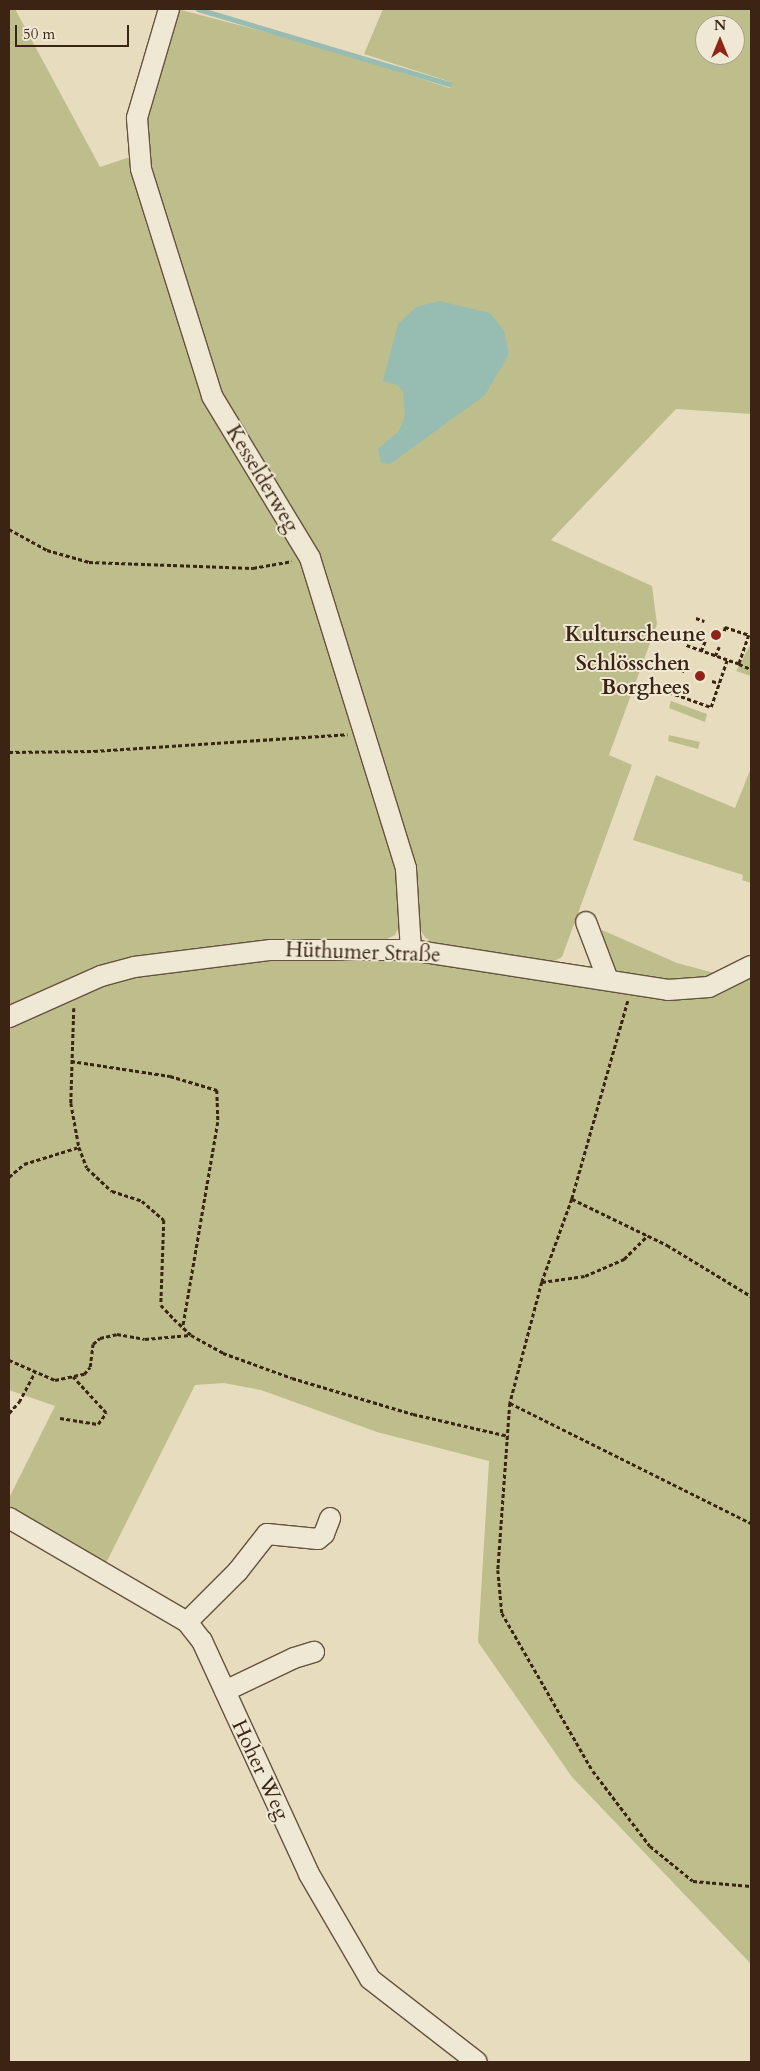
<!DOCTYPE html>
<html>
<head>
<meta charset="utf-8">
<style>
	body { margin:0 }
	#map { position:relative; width:760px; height:2071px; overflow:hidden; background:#e7dcbd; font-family:Cardo,serif }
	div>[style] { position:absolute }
	.green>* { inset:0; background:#bdbe8c }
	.water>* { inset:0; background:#97bcb1 }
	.stream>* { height:4.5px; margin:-2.25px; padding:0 2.25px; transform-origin:2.25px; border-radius:2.25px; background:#97bcb1 }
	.path>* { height:2.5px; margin-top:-1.25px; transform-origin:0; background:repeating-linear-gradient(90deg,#3b2413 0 4px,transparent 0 6.5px) }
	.roads { filter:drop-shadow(1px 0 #66523e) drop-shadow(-1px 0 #66523e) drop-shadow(0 1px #66523e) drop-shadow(0 -1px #66523e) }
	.minor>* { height:20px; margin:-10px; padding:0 10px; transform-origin:10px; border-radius:10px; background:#efe8d4 }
	.dots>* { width:14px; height:14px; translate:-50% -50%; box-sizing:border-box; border:2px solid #efe8d4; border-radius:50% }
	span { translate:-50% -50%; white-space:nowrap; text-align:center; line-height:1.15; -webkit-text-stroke:4px #efe8d4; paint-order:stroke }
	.street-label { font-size:21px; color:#3b2413 }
	.poi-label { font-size:21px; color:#3b2413; font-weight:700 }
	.right { translate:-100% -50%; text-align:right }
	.frame { position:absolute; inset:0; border:10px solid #3b2413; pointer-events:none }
	.north { position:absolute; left:695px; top:15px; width:50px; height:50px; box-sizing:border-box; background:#efe8d4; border:1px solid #a79a87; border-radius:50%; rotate:0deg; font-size:14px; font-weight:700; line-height:20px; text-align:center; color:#3b2413 }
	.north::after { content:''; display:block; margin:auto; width:18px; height:22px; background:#8f2418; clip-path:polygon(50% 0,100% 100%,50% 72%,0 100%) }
	.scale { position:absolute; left:15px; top:25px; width:114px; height:22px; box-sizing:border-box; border:2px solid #3b2413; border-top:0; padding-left:6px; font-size:15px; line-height:18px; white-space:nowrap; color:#3b2413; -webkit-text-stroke:4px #efe8d4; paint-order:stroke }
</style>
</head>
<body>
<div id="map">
	<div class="green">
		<i style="clip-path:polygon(evenodd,9px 9px,15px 9px,100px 167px,130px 157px,131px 173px,150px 236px,166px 234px,146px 170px,145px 128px,177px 9px,319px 46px,450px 88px,451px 82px,364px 54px,383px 9px,751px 9px,751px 414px,676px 409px,551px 540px,652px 586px,657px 624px,609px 755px,632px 765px,562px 957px,552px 962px,434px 945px,425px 937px,418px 927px,416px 868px,340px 621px,322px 613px,400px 870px,402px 920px,395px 935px,381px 942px,249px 945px,9px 1011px,9px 9px,705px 25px,735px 25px,735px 55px,705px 55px,705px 25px)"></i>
		<i style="clip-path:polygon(751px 643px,751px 676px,736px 671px)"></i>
		<i style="clip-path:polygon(671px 701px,707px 714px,705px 722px,669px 708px)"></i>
		<i style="clip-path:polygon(669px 735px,700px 742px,698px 749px,668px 741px)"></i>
		<i style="clip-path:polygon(751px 768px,751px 883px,742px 880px,743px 875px,633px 840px,656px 775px,735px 808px)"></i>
		<i style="clip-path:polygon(602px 930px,677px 963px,718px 974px,668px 983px,598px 970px,591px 960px)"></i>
		<i style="clip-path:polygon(380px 957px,462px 962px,673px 999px,719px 995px,751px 977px,751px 1964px,572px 1777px,478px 1642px,489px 1461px,377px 1432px,261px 1390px,224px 1383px,195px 1385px,106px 1563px,9px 1507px,9px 1498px,55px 1406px,9px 1390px,9px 1028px,87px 990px,117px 979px,249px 962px)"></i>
	</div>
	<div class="water">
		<i style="clip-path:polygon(439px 301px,490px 313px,504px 331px,509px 354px,485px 395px,390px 464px,381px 463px,378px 449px,399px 431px,405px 416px,403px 391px,397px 385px,383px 381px,398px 324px,416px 307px)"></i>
	</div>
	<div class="stream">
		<i style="left:198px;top:9px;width:262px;rotate:16.6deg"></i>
	</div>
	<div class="path">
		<i style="left:9px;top:529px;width:43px;rotate:28.9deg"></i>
		<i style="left:47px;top:550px;width:44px;rotate:15.9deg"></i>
		<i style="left:89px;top:562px;width:164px;rotate:2.1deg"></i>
		<i style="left:253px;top:568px;width:39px;rotate:-10deg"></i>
		<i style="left:696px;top:618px;width:9px;rotate:21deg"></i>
		<i style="left:724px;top:631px;width:4px;rotate:-76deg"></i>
		<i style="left:725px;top:627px;width:25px;rotate:18deg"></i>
		<i style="left:749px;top:635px;width:31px;rotate:109deg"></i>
		<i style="left:739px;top:664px;width:13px;rotate:-162deg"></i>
		<i style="left:701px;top:651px;width:11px;rotate:-68deg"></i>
		<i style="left:715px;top:656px;width:10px;rotate:-66deg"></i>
		<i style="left:739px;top:664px;width:13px;rotate:23deg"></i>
		<i style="left:677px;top:668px;width:8px;rotate:23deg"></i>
		<i style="left:712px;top:681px;width:7px;rotate:16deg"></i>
		<i style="left:669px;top:692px;width:45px;rotate:19.7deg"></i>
		<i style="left:711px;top:707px;width:50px;rotate:-71.2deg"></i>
		<i style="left:727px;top:660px;width:45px;rotate:-160.3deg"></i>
		<i style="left:9px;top:752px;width:85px;rotate:-0.7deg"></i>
		<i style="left:94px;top:751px;width:254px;rotate:-3.8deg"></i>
		<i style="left:628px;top:1001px;width:206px;rotate:105.8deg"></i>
		<i style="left:572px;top:1199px;width:88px;rotate:109.9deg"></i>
		<i style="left:542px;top:1282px;width:125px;rotate:104.8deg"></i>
		<i style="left:510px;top:1403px;width:269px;rotate:26.5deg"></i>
		<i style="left:74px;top:1008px;width:95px;rotate:91.8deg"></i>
		<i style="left:71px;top:1103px;width:45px;rotate:79.7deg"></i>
		<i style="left:79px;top:1147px;width:22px;rotate:69deg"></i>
		<i style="left:87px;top:1168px;width:34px;rotate:43deg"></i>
		<i style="left:112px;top:1191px;width:32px;rotate:18deg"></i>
		<i style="left:142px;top:1201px;width:29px;rotate:41deg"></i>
		<i style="left:164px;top:1220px;width:85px;rotate:92deg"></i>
		<i style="left:161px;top:1305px;width:19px;rotate:47deg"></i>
		<i style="left:174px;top:1319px;width:23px;rotate:43deg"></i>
		<i style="left:191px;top:1335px;width:37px;rotate:29deg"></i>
		<i style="left:223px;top:1353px;width:73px;rotate:19.9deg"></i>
		<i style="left:292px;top:1378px;width:126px;rotate:16.6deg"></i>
		<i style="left:413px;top:1414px;width:98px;rotate:13deg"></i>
		<i style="left:71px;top:1061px;width:100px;rotate:8.6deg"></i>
		<i style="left:170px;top:1076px;width:49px;rotate:16.6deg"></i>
		<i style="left:217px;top:1090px;width:32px;rotate:88deg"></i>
		<i style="left:218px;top:1122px;width:207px;rotate:99.7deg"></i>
		<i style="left:9px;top:1177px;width:20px;rotate:-41deg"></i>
		<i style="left:24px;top:1164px;width:58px;rotate:-17.2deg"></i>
		<i style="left:572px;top:1199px;width:106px;rotate:25.8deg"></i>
		<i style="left:667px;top:1245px;width:98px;rotate:31.3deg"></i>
		<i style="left:542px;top:1282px;width:43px;rotate:-7.9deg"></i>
		<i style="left:585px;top:1276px;width:43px;rotate:-23.6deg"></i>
		<i style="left:624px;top:1259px;width:33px;rotate:-45deg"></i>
		<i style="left:9px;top:1360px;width:50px;rotate:23.5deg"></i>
		<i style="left:55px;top:1380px;width:30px;rotate:-12deg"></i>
		<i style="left:84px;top:1374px;width:9px;rotate:-49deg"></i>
		<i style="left:90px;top:1367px;width:23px;rotate:-83deg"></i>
		<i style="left:93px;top:1344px;width:9px;rotate:-41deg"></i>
		<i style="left:100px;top:1338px;width:17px;rotate:-13deg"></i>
		<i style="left:117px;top:1334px;width:28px;rotate:10deg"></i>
		<i style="left:145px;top:1339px;width:45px;rotate:-5.1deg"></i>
		<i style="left:510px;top:1403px;width:167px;rotate:94.1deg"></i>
		<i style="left:498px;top:1570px;width:43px;rotate:84.7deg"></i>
		<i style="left:502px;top:1613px;width:182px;rotate:60.1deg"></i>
		<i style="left:593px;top:1771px;width:94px;rotate:52.8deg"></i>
		<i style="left:650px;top:1846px;width:55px;rotate:39.1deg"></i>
		<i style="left:693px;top:1881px;width:58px;rotate:4.9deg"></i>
		<i style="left:9px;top:1413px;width:15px;rotate:-48deg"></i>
		<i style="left:19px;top:1402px;width:34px;rotate:-62deg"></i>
		<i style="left:60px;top:1418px;width:38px;rotate:9deg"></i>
		<i style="left:98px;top:1424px;width:14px;rotate:-54deg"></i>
		<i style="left:106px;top:1413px;width:49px;rotate:-132.5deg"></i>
	</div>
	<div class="roads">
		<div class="minor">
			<i style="left:169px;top:9px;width:114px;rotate:106.4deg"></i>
			<i style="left:137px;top:118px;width:51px;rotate:85.5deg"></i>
			<i style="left:141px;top:169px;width:238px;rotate:72.6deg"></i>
			<i style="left:212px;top:396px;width:189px;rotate:58.8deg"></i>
			<i style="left:310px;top:558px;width:325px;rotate:72.8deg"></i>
			<i style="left:406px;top:869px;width:81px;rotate:86.5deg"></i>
			<i style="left:586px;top:922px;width:62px;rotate:69.2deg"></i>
			<i style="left:9px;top:1017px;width:101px;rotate:-24deg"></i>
			<i style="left:101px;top:976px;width:34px;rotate:-15deg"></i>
			<i style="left:134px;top:967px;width:138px;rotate:-7.1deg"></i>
			<i style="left:271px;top:950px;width:140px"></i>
			<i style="left:411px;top:950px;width:260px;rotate:8.8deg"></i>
			<i style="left:668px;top:990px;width:41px;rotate:-4.2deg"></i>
			<i style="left:709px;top:987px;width:47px;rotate:-26.6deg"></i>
			<i style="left:9px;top:1518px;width:206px;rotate:30.3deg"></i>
			<i style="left:187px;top:1622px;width:24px;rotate:52deg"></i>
			<i style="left:202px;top:1641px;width:256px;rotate:65.3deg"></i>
			<i style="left:309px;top:1874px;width:121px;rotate:59.8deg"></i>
			<i style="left:370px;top:1979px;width:135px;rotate:37.8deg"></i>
			<i style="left:187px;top:1622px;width:72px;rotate:-45deg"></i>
			<i style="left:238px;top:1571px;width:47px;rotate:-51.9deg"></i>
			<i style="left:267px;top:1534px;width:51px;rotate:5.6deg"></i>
			<i style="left:318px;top:1539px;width:8px;rotate:-40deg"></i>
			<i style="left:324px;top:1534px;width:17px;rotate:-69deg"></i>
			<i style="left:225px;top:1691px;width:76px;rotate:-25.6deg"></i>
			<i style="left:294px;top:1658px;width:21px;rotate:-17deg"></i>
		</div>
	</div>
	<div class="dots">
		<i style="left:716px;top:635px;background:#8f2418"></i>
		<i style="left:700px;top:676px;background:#8f2418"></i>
	</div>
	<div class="street-label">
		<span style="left:262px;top:479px;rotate:59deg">Kesselderweg</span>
		<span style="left:363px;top:953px;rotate:2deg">Hüthumer Straße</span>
		<span style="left:260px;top:1770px;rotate:65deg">Hoher Weg</span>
	</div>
	<div class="poi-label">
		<span class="right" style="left:706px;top:635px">Kulturscheune</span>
		<span class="right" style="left:690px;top:676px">Schlösschen<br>Borghees</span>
	</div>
	<div class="frame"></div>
	<div class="north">N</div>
	<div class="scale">50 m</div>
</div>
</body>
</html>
